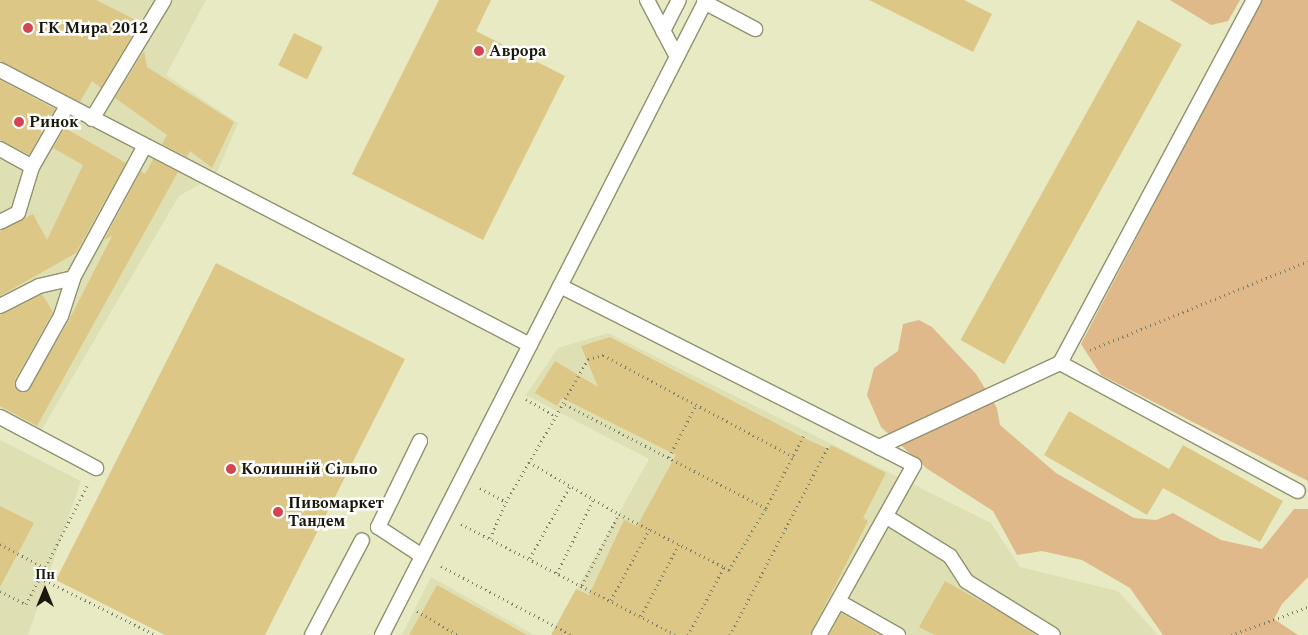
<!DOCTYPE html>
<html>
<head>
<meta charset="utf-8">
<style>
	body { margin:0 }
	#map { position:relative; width:1308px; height:635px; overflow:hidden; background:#e8eac4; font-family:Spectral,serif }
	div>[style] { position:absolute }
	.built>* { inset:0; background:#dee0b3 }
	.green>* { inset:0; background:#dfb989 }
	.building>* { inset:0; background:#ddc787; transform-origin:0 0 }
	.path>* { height:3px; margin-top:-1.5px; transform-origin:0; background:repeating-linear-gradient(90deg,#7c7d64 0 1px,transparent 0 5px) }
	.roads { filter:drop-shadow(1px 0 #90916e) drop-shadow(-1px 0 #90916e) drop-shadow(0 1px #90916e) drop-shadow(0 -1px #90916e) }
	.service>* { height:14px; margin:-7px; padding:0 7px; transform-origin:7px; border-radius:7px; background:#fff }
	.dots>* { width:14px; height:14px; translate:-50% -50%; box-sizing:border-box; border:2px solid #fff; border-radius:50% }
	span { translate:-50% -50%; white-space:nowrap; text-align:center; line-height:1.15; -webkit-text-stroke:5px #fff; paint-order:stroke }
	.poi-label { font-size:16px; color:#19190b; font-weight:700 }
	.left { translate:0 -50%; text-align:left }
	.north { position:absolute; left:20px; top:565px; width:50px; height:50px; -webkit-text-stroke:4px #fff; paint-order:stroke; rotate:0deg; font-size:14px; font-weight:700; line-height:20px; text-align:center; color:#19190b }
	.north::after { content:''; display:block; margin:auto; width:18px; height:22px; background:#19190b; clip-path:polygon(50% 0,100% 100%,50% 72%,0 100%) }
</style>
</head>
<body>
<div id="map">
	<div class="built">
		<i style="clip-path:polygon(0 0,206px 0,166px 75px,238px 123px,216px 175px,179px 196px,34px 443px,0 426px)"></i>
		<i style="clip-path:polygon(608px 333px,991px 523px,1020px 567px,1118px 591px,1158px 635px,551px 635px,649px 459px,526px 395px,558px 348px)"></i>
		<i style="clip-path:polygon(0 440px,81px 481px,28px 635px,0 635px)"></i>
		<i style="clip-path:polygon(431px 577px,534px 635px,402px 635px)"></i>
	</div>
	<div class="green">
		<i style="clip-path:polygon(1170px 0,1240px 0,1228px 21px,1211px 25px)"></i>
		<i style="clip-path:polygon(1261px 0,1308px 0,1308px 481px,1101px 375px,1081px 344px)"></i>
		<i style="clip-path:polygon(919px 320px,932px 327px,976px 374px,997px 408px,1000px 425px,1056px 473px,1134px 518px,1156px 520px,1173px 513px,1221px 540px,1262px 549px,1294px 509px,1308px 509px,1308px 577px,1282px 604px,1274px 619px,1298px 635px,1163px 635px,1130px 588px,1082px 560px,1042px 551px,1017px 555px,993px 511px,926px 468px,881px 427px,867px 395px,874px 368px,898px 351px,903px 324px)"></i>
	</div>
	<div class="building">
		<i style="clip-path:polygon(0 0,96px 0,136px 20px,138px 26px,101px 88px,92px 81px,80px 102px,0 61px)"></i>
		<i style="clip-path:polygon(439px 0,491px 0,476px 31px,565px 76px,483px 240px,352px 174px)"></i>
		<i style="clip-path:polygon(869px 0,964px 0,992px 14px,973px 52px)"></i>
		<i style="left:1138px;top:20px;width:50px;height:366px;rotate:29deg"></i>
		<i style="left:294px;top:33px;width:32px;height:36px;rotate:26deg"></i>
		<i style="clip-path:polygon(144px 51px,147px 67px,234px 122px,212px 168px,190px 151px,187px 157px,162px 144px,167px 135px,115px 98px)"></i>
		<i style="clip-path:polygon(0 80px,55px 109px,29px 155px,0 140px)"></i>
		<i style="clip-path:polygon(71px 117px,65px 128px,126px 163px,76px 253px,0 296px,0 231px,33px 214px,47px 240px,83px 165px,53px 148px)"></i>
		<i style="clip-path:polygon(153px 159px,178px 172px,37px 426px,0 406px,0 315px,42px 294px,53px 312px,15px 380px,18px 391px,27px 392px,69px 320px,112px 236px,104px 240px,141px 171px,145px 174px)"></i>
		<i style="clip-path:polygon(216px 263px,405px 359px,265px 635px,165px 635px,56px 580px)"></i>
		<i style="clip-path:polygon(610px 337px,806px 439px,829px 449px,831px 445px,886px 473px,863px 518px,868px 521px,810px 635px,551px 635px,576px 589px,589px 595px,624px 520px,637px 526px,676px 455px,562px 398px,557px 406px,535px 393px,555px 361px,598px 387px,581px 346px)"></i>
		<i style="clip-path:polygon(1069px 411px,1169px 469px,1183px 445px,1283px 501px,1260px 542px,1163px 488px,1147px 515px,1044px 455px)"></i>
		<i style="clip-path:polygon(0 506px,34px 523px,0 587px)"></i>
		<i style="clip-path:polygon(945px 581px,1002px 613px,1036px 635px,934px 635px,919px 627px)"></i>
		<i style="clip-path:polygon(437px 585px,527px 635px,409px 635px)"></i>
		<i style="clip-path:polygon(841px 613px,880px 635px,829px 635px)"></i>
	</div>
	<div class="path">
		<i style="left:1090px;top:350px;width:235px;rotate:-22.2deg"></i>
		<i style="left:526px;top:399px;width:34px;rotate:30deg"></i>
		<i style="left:556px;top:416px;width:15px;rotate:-62deg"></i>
		<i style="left:669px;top:457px;width:59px;rotate:-62.6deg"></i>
		<i style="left:529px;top:462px;width:104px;rotate:30deg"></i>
		<i style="left:619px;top:514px;width:118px;rotate:26.8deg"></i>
		<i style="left:87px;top:486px;width:103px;rotate:117.1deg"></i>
		<i style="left:40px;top:578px;width:129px;rotate:26.2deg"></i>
		<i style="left:480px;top:488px;width:30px;rotate:28deg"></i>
		<i style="left:766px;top:508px;width:229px;rotate:-152.7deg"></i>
		<i style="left:563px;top:403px;width:51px;rotate:-60.4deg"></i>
		<i style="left:588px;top:359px;width:16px;rotate:-15deg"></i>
		<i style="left:603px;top:355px;width:217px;rotate:28.1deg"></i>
		<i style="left:461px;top:524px;width:242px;rotate:27.3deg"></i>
		<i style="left:490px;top:538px;width:39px;rotate:-66deg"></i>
		<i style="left:506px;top:502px;width:99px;rotate:-59.8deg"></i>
		<i style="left:0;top:544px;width:51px;rotate:28.1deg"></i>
		<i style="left:530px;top:558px;width:85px;rotate:-61deg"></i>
		<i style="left:441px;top:566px;width:148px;rotate:27.8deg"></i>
		<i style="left:557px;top:573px;width:84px;rotate:-63.7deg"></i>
		<i style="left:582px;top:585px;width:80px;rotate:-62.5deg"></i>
		<i style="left:0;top:591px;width:29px;rotate:27deg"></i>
		<i style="left:26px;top:604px;width:30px;rotate:-62deg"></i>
		<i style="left:611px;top:600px;width:82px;rotate:-61.6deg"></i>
		<i style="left:417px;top:611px;width:48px;rotate:30.3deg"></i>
		<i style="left:641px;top:616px;width:81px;rotate:-62.2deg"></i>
		<i style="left:688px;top:635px;width:77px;rotate:-62.1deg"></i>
		<i style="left:724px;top:567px;width:6px;rotate:31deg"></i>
		<i style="left:729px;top:570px;width:72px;rotate:-59.2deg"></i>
		<i style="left:766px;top:508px;width:85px;rotate:-62.5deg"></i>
		<i style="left:730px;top:635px;width:214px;rotate:-62.5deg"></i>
		<i style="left:1231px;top:635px;width:82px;rotate:-20deg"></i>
	</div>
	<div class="roads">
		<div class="service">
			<i style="left:647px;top:0;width:64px;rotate:62.2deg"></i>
			<i style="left:704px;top:2px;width:58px;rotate:27.9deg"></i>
			<i style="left:663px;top:31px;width:35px;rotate:-63deg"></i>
			<i style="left:0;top:70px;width:597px;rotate:27.42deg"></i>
			<i style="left:92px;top:119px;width:139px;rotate:-58.8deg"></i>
			<i style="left:0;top:149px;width:37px;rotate:29deg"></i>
			<i style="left:0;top:222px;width:20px;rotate:-27deg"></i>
			<i style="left:18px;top:213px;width:48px;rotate:-73.1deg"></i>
			<i style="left:32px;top:167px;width:70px;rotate:-60.2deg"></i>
			<i style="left:560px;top:286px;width:357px;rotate:26.8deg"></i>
			<i style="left:879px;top:447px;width:200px;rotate:-24.9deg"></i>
			<i style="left:1060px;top:363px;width:412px;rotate:-61.9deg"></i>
			<i style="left:0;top:306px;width:44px;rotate:-27.1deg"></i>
			<i style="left:39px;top:286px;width:35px;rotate:-13deg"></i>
			<i style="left:73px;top:278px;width:149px;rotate:-61.5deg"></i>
			<i style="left:1060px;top:363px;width:270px;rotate:28.3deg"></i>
			<i style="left:23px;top:384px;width:78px;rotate:-60.8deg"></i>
			<i style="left:61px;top:316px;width:40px;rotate:-72deg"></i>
			<i style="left:0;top:417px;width:109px;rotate:28deg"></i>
			<i style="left:420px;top:441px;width:96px;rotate:116deg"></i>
			<i style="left:378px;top:527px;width:53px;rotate:33.4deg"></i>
			<i style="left:887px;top:517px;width:74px;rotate:31.8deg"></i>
			<i style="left:950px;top:556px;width:30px;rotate:57deg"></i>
			<i style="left:966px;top:581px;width:102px;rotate:31.8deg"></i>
			<i style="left:838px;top:601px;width:69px;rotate:29.5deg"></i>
			<i style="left:312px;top:635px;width:107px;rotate:-62.2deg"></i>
			<i style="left:382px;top:635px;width:713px;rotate:-62.97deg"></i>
			<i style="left:819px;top:635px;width:195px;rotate:-60.8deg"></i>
			<i style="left:914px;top:465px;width:39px;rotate:-153deg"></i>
		</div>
	</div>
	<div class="dots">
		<i style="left:28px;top:28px;background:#d44453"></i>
		<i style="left:479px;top:51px;background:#d44453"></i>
		<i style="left:19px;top:122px;background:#d44453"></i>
		<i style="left:231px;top:469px;background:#d44453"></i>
		<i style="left:278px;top:512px;background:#d44453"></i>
	</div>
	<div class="poi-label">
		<span class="left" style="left:38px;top:28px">ГК Мира 2012</span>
		<span class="left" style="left:489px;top:51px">Аврора</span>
		<span class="left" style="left:29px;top:122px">Ринок</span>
		<span class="left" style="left:241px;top:469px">Колишній Сільпо</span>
		<span class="left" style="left:288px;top:512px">Пивомаркет<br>Тандем</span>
	</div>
	<div class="north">Пн</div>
</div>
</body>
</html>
